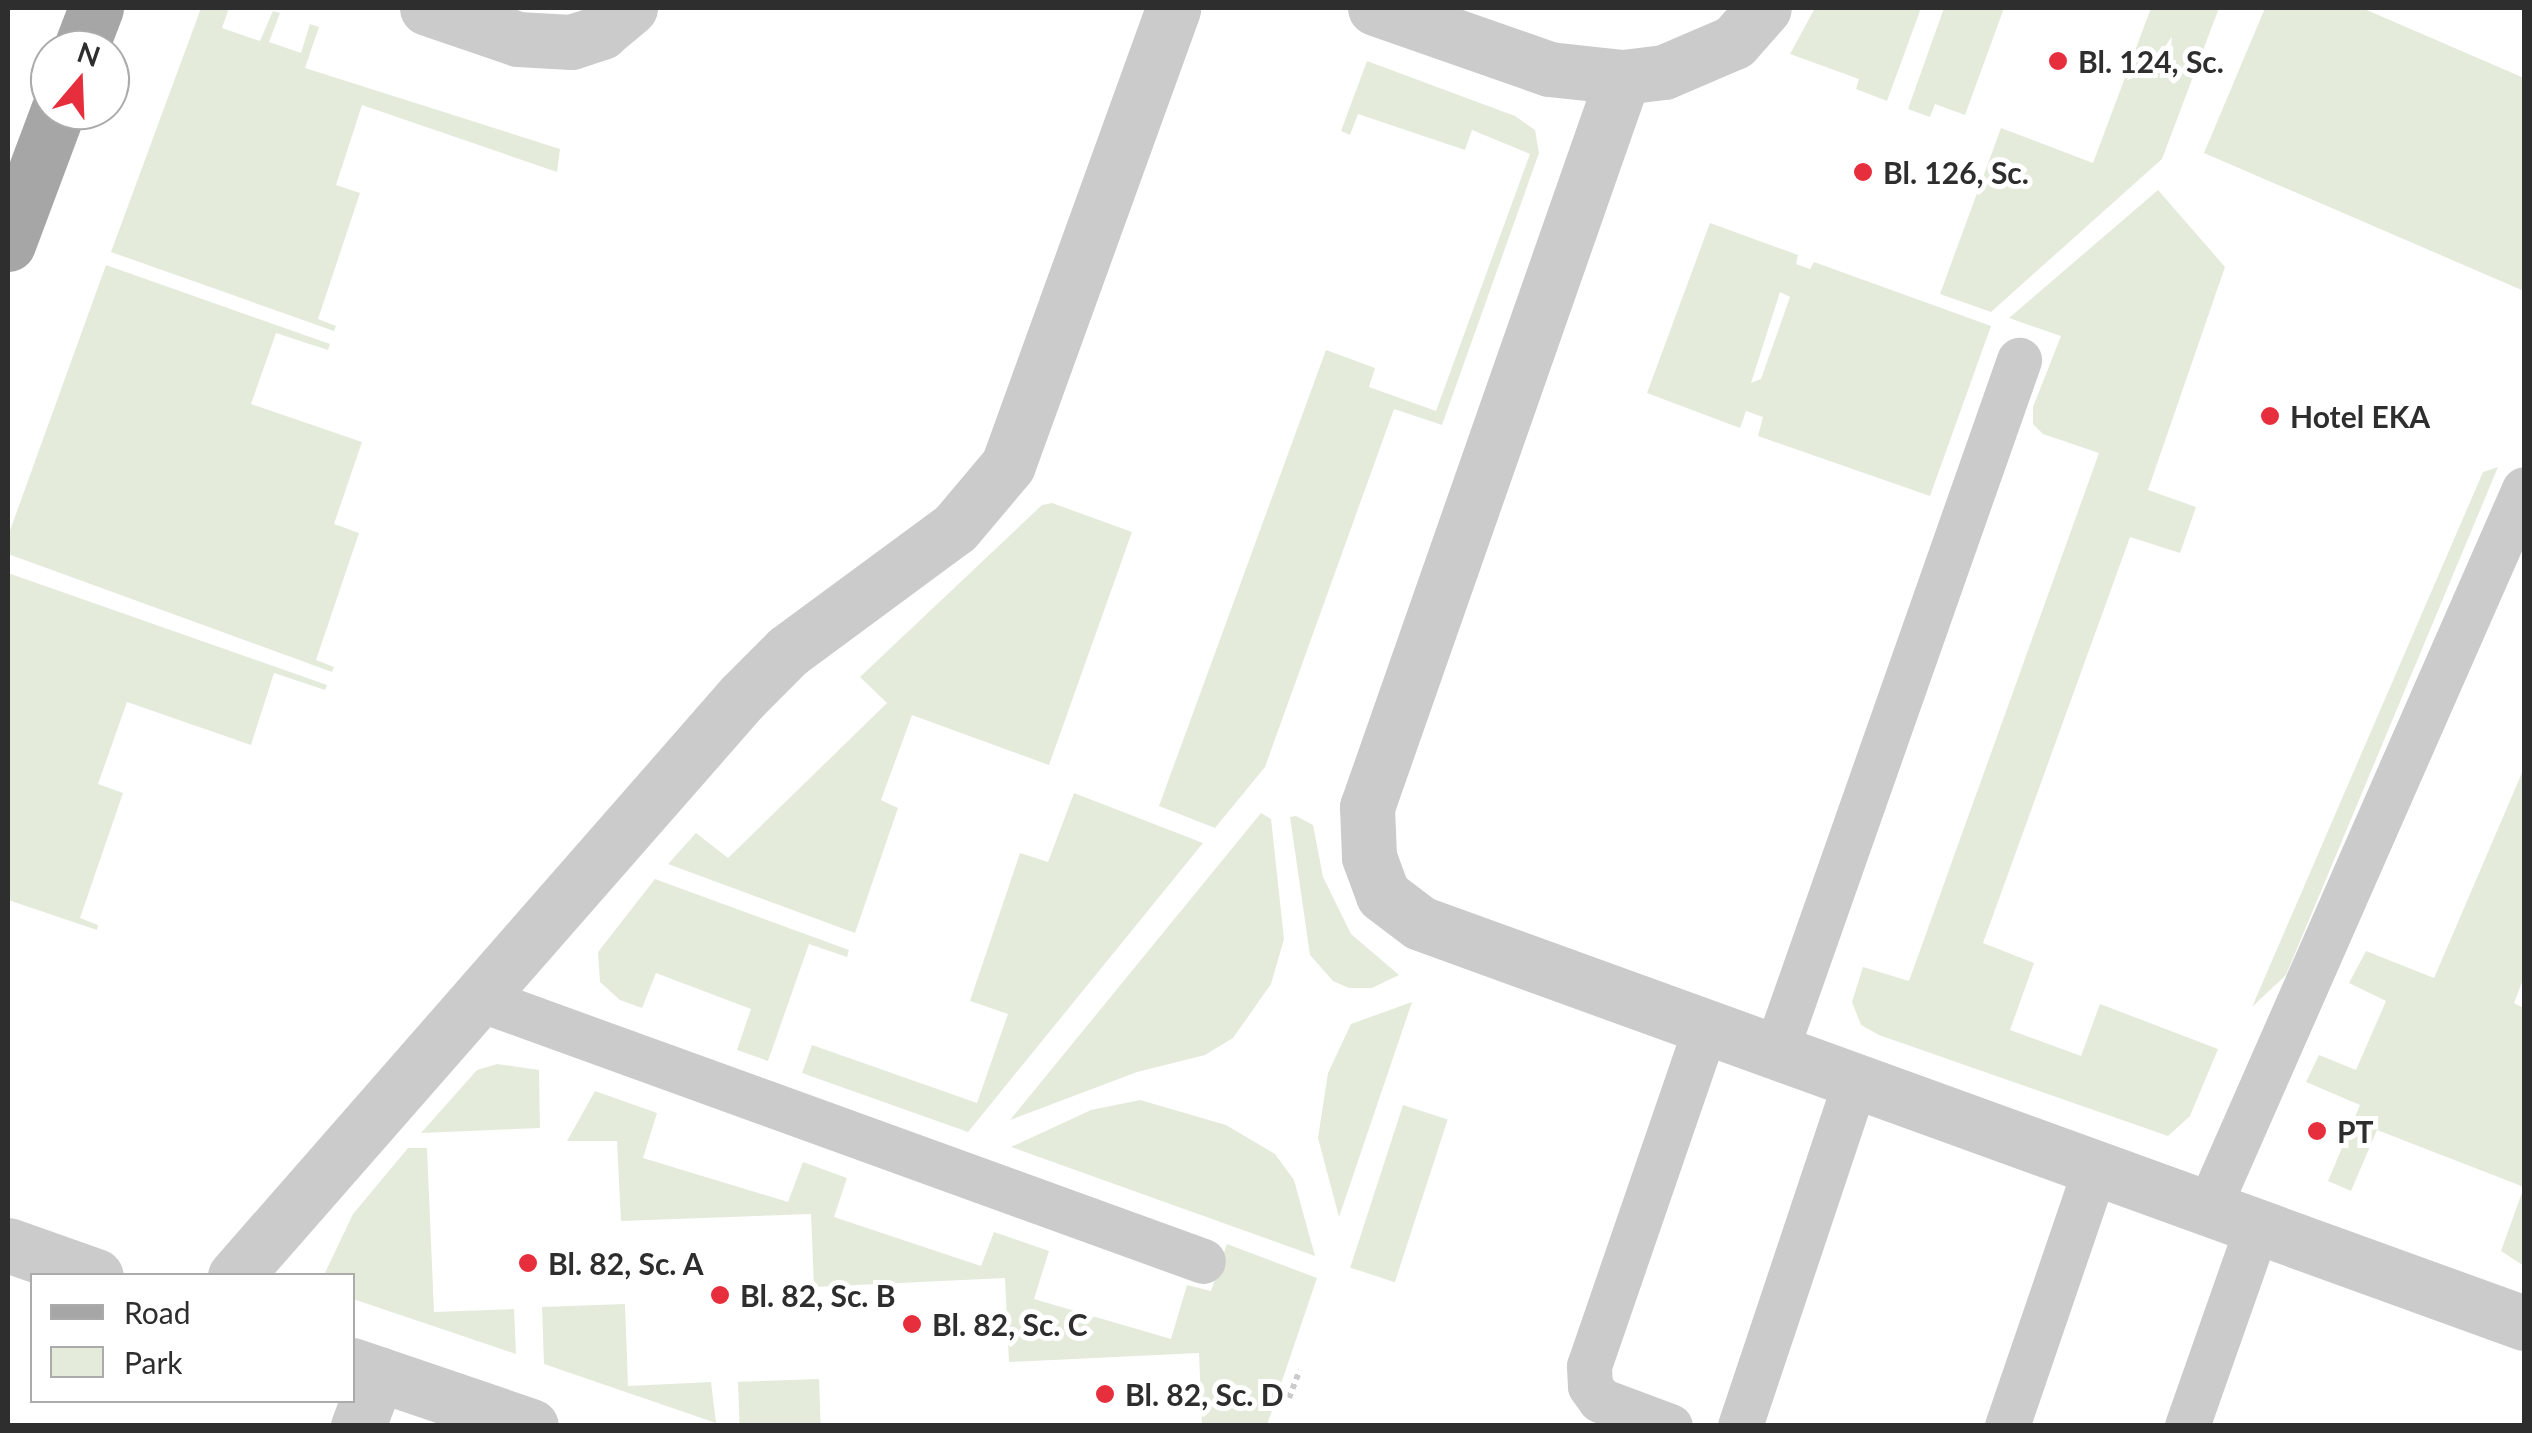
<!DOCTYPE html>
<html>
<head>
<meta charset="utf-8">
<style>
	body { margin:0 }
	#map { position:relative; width:2532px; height:1433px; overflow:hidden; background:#fff; font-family:Lato,sans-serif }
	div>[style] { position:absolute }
	.green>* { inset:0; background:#e4ebdb; transform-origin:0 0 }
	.path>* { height:6px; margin-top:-3px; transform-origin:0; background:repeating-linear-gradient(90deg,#cbcbcb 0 5px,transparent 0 10px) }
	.lane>* { height:45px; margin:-22.5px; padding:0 22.5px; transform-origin:22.5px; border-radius:22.5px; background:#cbcbcb }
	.street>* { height:55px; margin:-27.5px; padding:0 27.5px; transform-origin:27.5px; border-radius:27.5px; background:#cbcbcb }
	.primary>* { height:55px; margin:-27.5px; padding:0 27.5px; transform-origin:27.5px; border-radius:27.5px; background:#a6a6a6 }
	.dots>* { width:28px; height:28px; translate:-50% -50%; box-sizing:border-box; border:5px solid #fff; border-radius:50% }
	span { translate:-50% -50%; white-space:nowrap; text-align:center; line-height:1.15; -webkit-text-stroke:10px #fff; paint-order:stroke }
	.poi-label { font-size:30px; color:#2e2e2e; font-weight:700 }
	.left { translate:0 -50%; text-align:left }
	.frame { position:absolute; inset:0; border:10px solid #2e2e2e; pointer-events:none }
	.legend { position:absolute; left:30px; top:1273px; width:325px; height:130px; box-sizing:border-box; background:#fff; border:2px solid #ababab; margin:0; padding:12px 18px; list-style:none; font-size:30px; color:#2e2e2e }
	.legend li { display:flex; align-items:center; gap:20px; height:50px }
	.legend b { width:50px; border:2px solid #ababab }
	.north { position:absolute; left:30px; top:30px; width:100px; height:100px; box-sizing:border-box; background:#fff; border:2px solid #ababab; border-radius:50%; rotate:19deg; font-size:28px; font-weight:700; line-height:40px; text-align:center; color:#2e2e2e }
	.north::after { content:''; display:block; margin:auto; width:35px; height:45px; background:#e72e3d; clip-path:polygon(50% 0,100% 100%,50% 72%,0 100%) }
</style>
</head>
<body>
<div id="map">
	<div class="green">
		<i style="clip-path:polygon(201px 8px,229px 8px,222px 28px,260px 41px,273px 11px,280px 13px,269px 42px,301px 53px,310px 24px,319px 27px,305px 68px,560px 149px,557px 172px,362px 105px,336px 185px,360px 193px,318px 319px,336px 326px,334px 331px,111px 252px)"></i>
		<i style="clip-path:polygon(1815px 8px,1921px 8px,1887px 101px,1856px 89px,1859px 79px,1790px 54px)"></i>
		<i style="clip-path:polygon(1944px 8px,2004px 8px,1965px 115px,1935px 104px,1930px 117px,1908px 109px)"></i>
		<i style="clip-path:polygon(2151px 8px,2219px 8px,2162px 159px,1991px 312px,1940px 294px,2001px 128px,2093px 163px)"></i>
		<i style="clip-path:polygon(2265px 8px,2362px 8px,2524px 78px,2524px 291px,2204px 153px)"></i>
		<i style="clip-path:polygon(1367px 61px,1515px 116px,1535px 130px,1539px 153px,1442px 425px,1394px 409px,1265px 767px,1215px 828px,1159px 806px,1326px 350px,1375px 368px,1369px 387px,1436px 411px,1530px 154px,1472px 130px,1465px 150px,1358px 114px,1350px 135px,1341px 131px)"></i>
		<i style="clip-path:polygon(2158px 190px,2225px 267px,2148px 490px,2196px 507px,2180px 553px,2130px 537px,1983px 943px,2034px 963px,2010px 1030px,2081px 1056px,2100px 1004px,2218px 1049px,2190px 1116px,2168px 1136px,1879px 1035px,1861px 1025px,1852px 1002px,1863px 967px,1909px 981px,2099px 453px,2043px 434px,2033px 424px,2033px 407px,2061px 336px,2009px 318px)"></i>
		<i style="clip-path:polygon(evenodd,1710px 223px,1798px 255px,1796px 264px,1810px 269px,1814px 262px,1991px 326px,1930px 496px,1758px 436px,1763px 417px,1746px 411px,1740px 428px,1647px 393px,1710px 223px,1780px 292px,1790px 297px,1761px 379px,1751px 383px,1780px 292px)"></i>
		<i style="clip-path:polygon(106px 265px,330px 344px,328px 350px,276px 333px,251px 404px,362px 442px,334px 524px,359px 533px,316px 660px,334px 667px,332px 672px,8px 554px,8px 536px)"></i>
		<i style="clip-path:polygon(2498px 467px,2286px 975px,2252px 1007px,2483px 472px)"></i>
		<i style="clip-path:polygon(1052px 503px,1132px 532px,1049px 765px,912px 715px,881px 800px,898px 808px,855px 933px,668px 864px,696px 833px,728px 858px,887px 703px,860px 677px,1042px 505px)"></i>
		<i style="clip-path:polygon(8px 573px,327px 685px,325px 690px,274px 673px,251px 745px,127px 702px,98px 784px,123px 793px,80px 918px,98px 925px,97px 930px,8px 900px)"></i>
		<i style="clip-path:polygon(2524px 768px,2524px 977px,2514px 1003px,2524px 1008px,2524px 1266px,2501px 1251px,2524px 1187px,2377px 1130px,2351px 1191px,2328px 1181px,2360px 1105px,2306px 1082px,2319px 1055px,2356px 1070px,2386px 1001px,2349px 983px,2366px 951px,2434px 978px)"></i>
		<i style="clip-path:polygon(1074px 793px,1203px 843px,968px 1132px,802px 1073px,812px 1045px,977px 1103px,1008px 1014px,970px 1001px,1020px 853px,1048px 862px)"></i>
		<i style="clip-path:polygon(1261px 813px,1271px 819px,1284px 939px,1271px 984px,1233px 1038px,1205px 1055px,1137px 1072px,1010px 1120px)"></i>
		<i style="clip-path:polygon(1296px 816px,1313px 825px,1323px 877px,1351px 934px,1399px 975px,1372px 988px,1349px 988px,1333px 981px,1310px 955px,1290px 817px)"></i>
		<i style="clip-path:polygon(655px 879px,849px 950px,847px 957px,809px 944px,768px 1061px,737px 1050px,751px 1009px,656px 973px,642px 1008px,620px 1000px,600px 982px,598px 952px)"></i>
		<i style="clip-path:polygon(1412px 1002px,1339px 1217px,1318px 1138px,1328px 1073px,1351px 1024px)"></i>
		<i style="clip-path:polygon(497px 1064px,539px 1070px,540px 1128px,421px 1133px,477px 1070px)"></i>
		<i style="clip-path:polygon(595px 1091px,657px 1113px,643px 1158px,788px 1202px,803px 1162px,847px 1178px,834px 1217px,981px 1266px,994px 1232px,1049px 1251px,1034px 1299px,1171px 1339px,1187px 1285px,1211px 1291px,1227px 1244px,1317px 1278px,1267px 1425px,1202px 1425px,1199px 1353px,1009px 1362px,1005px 1278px,814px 1287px,811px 1214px,621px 1221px,617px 1141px,567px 1141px)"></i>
		<i style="clip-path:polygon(1140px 1100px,1226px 1125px,1275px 1154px,1294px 1180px,1315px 1256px,1011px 1147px,1091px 1110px)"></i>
		<i style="left:1403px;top:1105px;width:47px;height:171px;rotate:18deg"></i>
		<i style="clip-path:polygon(408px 1148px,427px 1148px,434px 1312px,514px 1309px,516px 1354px,353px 1299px,352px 1276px,324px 1275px,353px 1214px)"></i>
		<i style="clip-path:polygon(625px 1304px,628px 1386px,711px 1382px,716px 1423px,544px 1364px,542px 1307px)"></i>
		<i style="left:819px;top:1379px;width:46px;height:81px;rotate:88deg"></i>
	</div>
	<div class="path">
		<i style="left:1289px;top:1398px;width:30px;rotate:-69deg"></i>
	</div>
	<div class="lane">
		<i style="left:477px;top:998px;width:772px;rotate:19.91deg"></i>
		<i style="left:1775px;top:1053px;width:735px;rotate:-70.6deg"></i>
		<i style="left:2209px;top:1206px;width:783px;rotate:-66.28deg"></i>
		<i style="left:1670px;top:1426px;width:75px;rotate:-159.6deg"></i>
		<i style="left:1600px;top:1400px;width:17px;rotate:-126deg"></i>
		<i style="left:1590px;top:1386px;width:20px;rotate:-93deg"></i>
		<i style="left:1589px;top:1366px;width:360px;rotate:-71deg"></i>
		<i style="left:1740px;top:1426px;width:365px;rotate:-71.5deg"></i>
		<i style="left:2007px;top:1426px;width:275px;rotate:-71.1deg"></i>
		<i style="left:2187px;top:1426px;width:214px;rotate:-70.6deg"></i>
	</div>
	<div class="street">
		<i style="left:427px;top:8px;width:96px;rotate:18.8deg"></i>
		<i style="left:518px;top:39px;width:53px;rotate:3.2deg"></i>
		<i style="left:571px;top:42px;width:32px;rotate:-18deg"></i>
		<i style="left:601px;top:32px;width:38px;rotate:-40deg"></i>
		<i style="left:1375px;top:8px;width:184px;rotate:19.3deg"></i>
		<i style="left:1549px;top:69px;width:74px;rotate:6.2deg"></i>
		<i style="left:1623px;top:77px;width:41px;rotate:-7deg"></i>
		<i style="left:1664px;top:72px;width:76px;rotate:-23.2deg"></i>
		<i style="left:1734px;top:42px;width:45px;rotate:-48.6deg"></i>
		<i style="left:1623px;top:77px;width:774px;rotate:109.32deg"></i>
		<i style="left:1367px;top:807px;width:50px;rotate:87.7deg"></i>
		<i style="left:1369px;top:857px;width:40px;rotate:69.8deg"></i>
		<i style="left:1383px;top:895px;width:46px;rotate:37.1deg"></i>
		<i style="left:1420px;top:923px;width:1174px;rotate:19.92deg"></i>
		<i style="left:8px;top:1245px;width:93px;rotate:19.4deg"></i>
		<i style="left:235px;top:1276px;width:770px;rotate:-48.79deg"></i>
		<i style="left:742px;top:697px;width:65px;rotate:-45deg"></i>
		<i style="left:788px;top:651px;width:207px;rotate:-36.4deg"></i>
		<i style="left:955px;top:528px;width:82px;rotate:-49.9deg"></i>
		<i style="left:1008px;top:465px;width:486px;rotate:-70.1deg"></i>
		<i style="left:352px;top:1365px;width:189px;rotate:18.8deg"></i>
		<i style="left:358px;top:1426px;width:56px;rotate:-69deg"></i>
	</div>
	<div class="primary">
		<i style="left:80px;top:50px;width:45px;rotate:-69.1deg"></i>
		<i style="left:8px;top:244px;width:143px;rotate:-69.5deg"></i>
	</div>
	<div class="dots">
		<i style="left:2058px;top:61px;background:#e72e3d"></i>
		<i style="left:1863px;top:172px;background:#e72e3d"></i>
		<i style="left:2270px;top:416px;background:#e72e3d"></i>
		<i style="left:2317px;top:1131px;background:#e72e3d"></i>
		<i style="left:528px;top:1263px;background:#e72e3d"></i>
		<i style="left:720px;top:1295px;background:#e72e3d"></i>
		<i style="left:912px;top:1324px;background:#e72e3d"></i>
		<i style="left:1105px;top:1394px;background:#e72e3d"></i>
	</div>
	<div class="poi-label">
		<span class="left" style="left:2078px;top:61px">Bl. 124, Sc.</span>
		<span class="left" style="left:1883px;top:172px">Bl. 126, Sc.</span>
		<span class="left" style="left:2290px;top:416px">Hotel EKA</span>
		<span class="left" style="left:2337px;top:1131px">PT</span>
		<span class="left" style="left:548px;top:1263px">Bl. 82, Sc. A</span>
		<span class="left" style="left:740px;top:1295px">Bl. 82, Sc. B</span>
		<span class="left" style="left:932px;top:1324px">Bl. 82, Sc. C</span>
		<span class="left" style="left:1125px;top:1394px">Bl. 82, Sc. D</span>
	</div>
	<div class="frame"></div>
	<ul class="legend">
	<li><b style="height:12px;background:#a6a6a6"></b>Road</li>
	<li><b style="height:28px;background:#e4ebdb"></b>Park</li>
	</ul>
	<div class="north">N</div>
</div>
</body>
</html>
